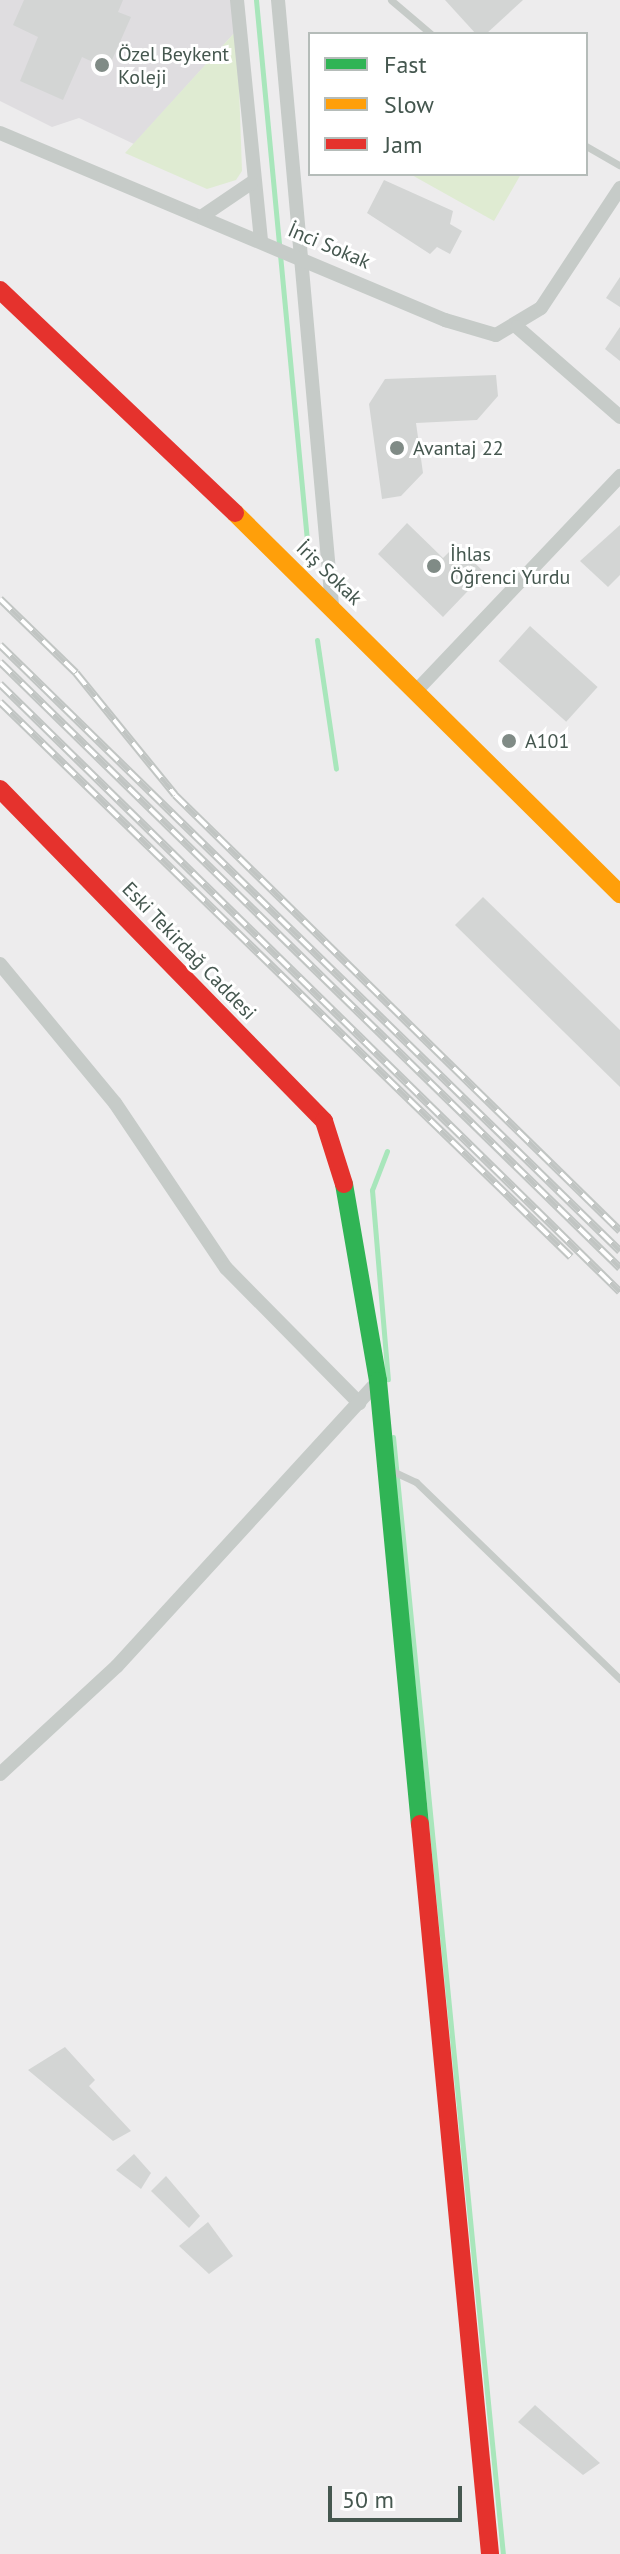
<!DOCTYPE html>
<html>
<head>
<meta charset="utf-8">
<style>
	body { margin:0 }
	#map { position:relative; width:620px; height:2554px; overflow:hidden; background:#edeced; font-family:"PT Sans",sans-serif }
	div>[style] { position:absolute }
	.education>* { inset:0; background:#dfdde0 }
	.green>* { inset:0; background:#dfebd2 }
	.stream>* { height:5px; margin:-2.5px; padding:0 2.5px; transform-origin:2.5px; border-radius:2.5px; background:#a8e6bb }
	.building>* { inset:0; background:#d3d5d4; transform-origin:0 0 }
	.lane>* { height:7px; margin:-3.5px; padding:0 3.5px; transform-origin:3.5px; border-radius:3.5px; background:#c6cbc8 }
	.street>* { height:14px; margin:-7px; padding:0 7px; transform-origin:7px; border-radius:7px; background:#c6cbc8 }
	.fast>* { height:18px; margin:-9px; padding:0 9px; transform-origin:9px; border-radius:9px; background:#30b455 }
	.slow>* { height:18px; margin:-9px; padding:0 9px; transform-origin:9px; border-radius:9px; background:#ff9f0a }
	.jam>* { height:18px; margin:-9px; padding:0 9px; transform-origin:9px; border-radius:9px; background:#e5322d }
	.rail>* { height:8px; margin-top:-4px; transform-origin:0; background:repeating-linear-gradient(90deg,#fff 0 15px,#c1c5c3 0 30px); box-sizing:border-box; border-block:2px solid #c1c5c3 }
	.dots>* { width:22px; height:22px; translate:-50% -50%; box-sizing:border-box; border:4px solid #fff; border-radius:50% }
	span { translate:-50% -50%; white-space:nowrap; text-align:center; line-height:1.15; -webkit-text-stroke:6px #fff; paint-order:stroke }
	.poi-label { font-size:20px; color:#45574f }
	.left { translate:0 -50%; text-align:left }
	.street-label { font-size:20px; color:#45574f }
	.legend { position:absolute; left:308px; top:32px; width:280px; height:144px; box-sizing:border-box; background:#fff; border:2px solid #b5bcb9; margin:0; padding:10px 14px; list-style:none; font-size:24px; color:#45574f }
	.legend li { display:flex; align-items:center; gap:16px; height:40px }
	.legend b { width:40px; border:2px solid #b5bcb9 }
	.scale { position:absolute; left:328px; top:2486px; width:134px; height:36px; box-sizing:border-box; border:4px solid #45574f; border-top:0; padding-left:10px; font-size:24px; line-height:28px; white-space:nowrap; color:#45574f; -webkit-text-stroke:6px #fff; paint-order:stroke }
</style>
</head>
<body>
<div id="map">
	<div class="education">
		<i style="clip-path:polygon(0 0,234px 0,237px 30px,134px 144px,79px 118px,52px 127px,0 101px)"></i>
	</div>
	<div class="green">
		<i style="clip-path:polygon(237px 30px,242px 171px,236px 180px,207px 189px,125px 153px)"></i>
		<i style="clip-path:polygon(410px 174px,521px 174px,494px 221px)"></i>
	</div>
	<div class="stream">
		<i style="left:256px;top:0;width:543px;rotate:84.61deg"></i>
		<i style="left:317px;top:640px;width:130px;rotate:81.6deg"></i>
		<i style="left:387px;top:1151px;width:42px;rotate:111deg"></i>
		<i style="left:372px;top:1190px;width:190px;rotate:85.2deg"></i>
		<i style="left:393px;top:1437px;width:1122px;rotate:84.38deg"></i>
	</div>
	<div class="building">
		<i style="clip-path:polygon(24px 0,123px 0,118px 12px,131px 17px,108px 69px,82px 57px,63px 100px,20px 81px,38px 37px,13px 25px)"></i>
		<i style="clip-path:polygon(445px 0,523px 0,486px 34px,476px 34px)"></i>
		<i style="clip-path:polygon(384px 180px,453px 211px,450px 224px,462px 231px,450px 254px,437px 247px,430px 254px,367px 213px)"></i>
		<i style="clip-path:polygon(620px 277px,620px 307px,606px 298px)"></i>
		<i style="clip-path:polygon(620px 327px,620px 361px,605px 349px)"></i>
		<i style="clip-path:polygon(496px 375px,498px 396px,477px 420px,416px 423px,423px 473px,401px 496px,382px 499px,369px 404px,385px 379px)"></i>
		<i style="clip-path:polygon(407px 523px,443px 558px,456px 545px,485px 573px,443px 617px,378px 554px)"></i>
		<i style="clip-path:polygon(620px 525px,620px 575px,608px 587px,580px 561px)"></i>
		<i style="left:530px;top:626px;width:91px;height:47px;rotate:42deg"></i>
		<i style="clip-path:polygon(483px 897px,620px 1030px,620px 1087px,455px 925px)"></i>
		<i style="clip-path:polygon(65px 2047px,95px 2080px,89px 2086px,131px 2131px,113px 2141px,28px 2070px)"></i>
		<i style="clip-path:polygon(134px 2154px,151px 2173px,141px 2189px,116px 2170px)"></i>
		<i style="clip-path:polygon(166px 2176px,200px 2216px,189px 2228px,151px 2191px)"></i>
		<i style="clip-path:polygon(208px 2222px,233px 2256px,209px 2274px,179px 2246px)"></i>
		<i style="clip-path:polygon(535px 2405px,600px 2463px,583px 2475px,518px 2422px)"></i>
	</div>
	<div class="lane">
		<i style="left:391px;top:0;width:52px;rotate:40.4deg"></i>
		<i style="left:586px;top:146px;width:39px;rotate:30deg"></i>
		<i style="left:388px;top:1469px;width:31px;rotate:25deg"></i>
		<i style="left:416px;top:1482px;width:284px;rotate:44deg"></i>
	</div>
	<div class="street">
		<i style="left:237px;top:0;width:240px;rotate:84.3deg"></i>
		<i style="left:278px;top:0;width:607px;rotate:84.9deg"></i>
		<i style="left:0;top:133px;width:483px;rotate:22.8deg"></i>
		<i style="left:445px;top:320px;width:53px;rotate:16.4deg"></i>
		<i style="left:496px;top:335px;width:52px;rotate:-31deg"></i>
		<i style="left:541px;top:308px;width:144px;rotate:-56.6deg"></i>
		<i style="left:204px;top:215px;width:57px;rotate:-34.2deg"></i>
		<i style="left:517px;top:327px;width:137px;rotate:41.1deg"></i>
		<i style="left:418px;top:689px;width:294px;rotate:-46.5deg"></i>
		<i style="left:0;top:964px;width:180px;rotate:50.4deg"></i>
		<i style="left:115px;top:1103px;width:199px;rotate:56.1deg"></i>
		<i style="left:226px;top:1268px;width:190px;rotate:45.4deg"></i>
		<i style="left:0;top:1774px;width:159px;rotate:-42.7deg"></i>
		<i style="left:117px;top:1666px;width:386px;rotate:-47.5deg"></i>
	</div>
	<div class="fast">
		<i style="left:344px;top:1184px;width:200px;rotate:80.2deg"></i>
		<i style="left:378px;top:1381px;width:445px;rotate:84.6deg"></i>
	</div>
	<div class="slow">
		<i style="left:235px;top:513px;width:542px;rotate:44.7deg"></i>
	</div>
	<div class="jam">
		<i style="left:0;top:290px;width:324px;rotate:43.5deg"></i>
		<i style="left:0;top:789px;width:464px;rotate:45.7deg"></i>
		<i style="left:324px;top:1121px;width:66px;rotate:72.4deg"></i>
		<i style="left:420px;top:1824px;width:733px;rotate:84.52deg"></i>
	</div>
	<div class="rail">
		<i style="left:0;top:599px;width:106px;rotate:44.2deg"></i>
		<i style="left:76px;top:673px;width:157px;rotate:50.9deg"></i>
		<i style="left:175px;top:795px;width:623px;rotate:44.41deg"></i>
		<i style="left:0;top:645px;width:867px;rotate:44.35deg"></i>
		<i style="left:0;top:662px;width:867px;rotate:44.35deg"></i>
		<i style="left:0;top:684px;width:868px;rotate:44.44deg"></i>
		<i style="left:0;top:702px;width:796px;rotate:44.19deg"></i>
	</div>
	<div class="dots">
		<i style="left:102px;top:65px;background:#808b86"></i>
		<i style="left:397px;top:448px;background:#808b86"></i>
		<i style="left:434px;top:566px;background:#808b86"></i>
		<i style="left:509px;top:741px;background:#808b86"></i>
	</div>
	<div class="poi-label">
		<span class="left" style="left:118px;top:66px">Özel Beykent<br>Koleji</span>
		<span class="left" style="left:413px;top:448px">Avantaj 22</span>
		<span class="left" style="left:450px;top:566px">İhlas<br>Öğrenci Yurdu</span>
		<span class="left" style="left:525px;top:741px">A101</span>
	</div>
	<div class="street-label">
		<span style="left:329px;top:246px;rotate:23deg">İnci Sokak</span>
		<span style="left:329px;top:573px;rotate:44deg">İriş Sokak</span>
		<span style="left:189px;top:951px;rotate:46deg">Eski Tekirdağ Caddesi</span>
	</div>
	<ul class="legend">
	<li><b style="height:10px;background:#30b455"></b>Fast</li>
	<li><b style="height:10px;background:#ff9f0a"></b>Slow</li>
	<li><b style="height:10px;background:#e5322d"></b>Jam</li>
	</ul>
	<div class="scale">50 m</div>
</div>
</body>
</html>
